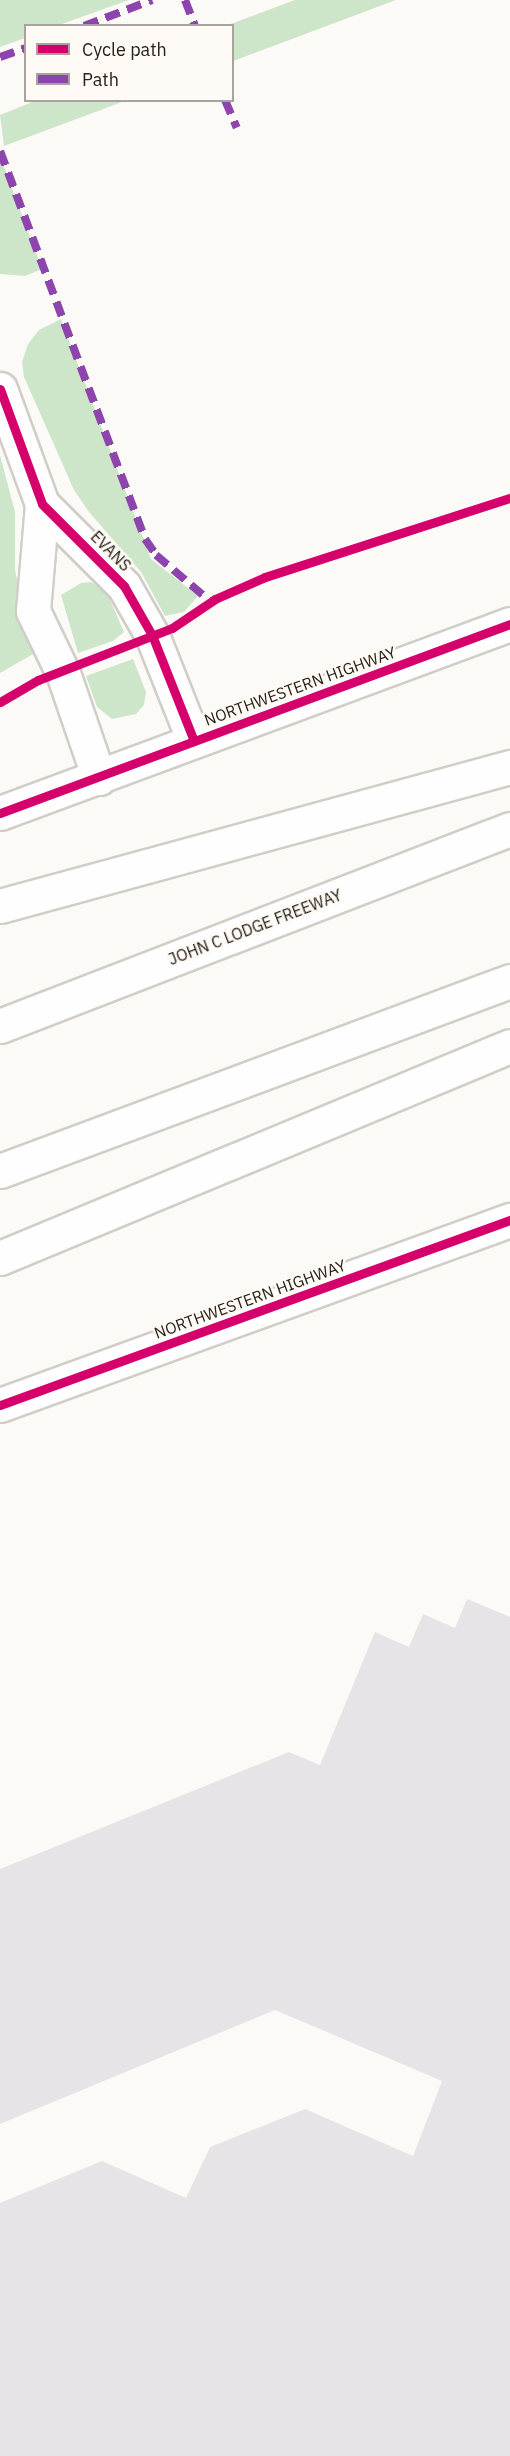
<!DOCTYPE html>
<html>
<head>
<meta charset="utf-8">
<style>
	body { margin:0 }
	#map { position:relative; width:510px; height:2456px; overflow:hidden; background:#fcfaf7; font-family:"IBM Plex Sans",sans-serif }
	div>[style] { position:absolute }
	.green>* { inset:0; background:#cde6ca }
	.building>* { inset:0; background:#e7e4e7 }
	.roads { filter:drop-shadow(2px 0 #d1cdc7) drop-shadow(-2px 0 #d1cdc7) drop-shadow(0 2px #d1cdc7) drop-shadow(0 -2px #d1cdc7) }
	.minor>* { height:33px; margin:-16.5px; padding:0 16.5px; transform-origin:16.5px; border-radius:16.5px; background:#fffefe }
	.major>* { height:33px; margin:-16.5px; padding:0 16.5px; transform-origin:16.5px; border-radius:16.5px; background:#fffefe }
	.highway>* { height:33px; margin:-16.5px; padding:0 16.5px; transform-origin:16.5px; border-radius:16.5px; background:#fffefe }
	.quiet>* { height:8px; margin-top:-4px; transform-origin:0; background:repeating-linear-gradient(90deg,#8e44ad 0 15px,transparent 0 23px) }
	.cycleway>* { height:9px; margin:-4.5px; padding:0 4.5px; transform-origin:4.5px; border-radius:4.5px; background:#d6006c }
	span { translate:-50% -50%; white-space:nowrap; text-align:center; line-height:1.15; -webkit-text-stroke:5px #fefaf5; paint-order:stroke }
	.street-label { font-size:16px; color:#262017 }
	.legend { position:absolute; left:24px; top:24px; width:210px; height:78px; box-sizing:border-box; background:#fefaf5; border:2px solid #a8a39c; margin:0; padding:8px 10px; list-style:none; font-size:18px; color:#262017 }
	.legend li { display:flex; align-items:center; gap:12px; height:30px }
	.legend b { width:30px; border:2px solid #a8a39c }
</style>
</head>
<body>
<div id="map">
	<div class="green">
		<i style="clip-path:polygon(0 0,129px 0,59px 25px,26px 26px,25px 38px,0 47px)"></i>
		<i style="clip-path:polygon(295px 0,396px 0,233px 61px,232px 26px,228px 25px)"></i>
		<i style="clip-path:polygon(37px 100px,125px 100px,125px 101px,4px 146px,0 115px)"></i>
		<i style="clip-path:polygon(0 156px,42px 269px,25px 276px,0 274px)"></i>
		<i style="clip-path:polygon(61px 319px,151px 559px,198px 596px,184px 612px,165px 616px,141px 572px,89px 512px,74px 490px,24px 377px,22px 362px,28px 344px,39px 330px)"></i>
		<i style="clip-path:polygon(0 455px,15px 512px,15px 570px,33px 654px,0 673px)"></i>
		<i style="clip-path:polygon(91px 582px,107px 593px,124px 632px,113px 641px,78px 653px,61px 595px,81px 583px)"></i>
		<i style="clip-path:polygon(133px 659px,146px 692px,144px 705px,136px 714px,112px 719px,97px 707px,86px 676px)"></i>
	</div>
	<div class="building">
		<i style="clip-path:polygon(467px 1599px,510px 1617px,510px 2456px,0 2456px,0 2203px,102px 2161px,186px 2198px,210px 2147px,305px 2109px,413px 2156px,442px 2081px,275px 2010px,0 2124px,0 1869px,289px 1752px,320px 1765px,375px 1632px,409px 1647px,423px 1614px,455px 1628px)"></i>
	</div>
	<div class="roads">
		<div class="minor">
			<i style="left:0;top:389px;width:122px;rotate:69.9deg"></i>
			<i style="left:42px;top:504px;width:116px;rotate:45deg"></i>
			<i style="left:124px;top:586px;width:56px;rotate:60.3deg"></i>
			<i style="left:152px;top:635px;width:114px;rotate:68.4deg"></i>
			<i style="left:42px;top:504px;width:107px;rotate:94.8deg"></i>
			<i style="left:33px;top:611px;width:69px;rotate:64.2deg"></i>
			<i style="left:63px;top:673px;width:111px;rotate:71.1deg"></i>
		</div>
		<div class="major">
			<i style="left:0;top:813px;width:544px;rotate:-20.33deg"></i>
			<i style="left:0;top:1405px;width:543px;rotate:-19.94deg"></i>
		</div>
		<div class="highway">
			<i style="left:0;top:906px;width:529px;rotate:-15.25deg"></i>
			<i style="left:0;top:1026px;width:547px;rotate:-21.12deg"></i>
			<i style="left:0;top:1171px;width:544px;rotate:-20.43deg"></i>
			<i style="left:0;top:1258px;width:552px;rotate:-22.57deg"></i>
		</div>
	</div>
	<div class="quiet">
		<i style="left:185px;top:0;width:28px;rotate:69deg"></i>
		<i style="left:84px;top:26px;width:73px;rotate:-20.9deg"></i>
		<i style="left:0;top:57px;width:28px;rotate:-19deg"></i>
		<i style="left:225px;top:100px;width:30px;rotate:67deg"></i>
		<i style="left:0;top:151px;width:414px;rotate:69.5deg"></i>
		<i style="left:145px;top:539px;width:19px;rotate:55deg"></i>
		<i style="left:156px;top:555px;width:72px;rotate:40.5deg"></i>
	</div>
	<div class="cycleway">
		<i style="left:0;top:389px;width:122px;rotate:69.9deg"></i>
		<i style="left:42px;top:504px;width:116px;rotate:45deg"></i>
		<i style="left:124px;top:586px;width:56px;rotate:60.3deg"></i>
		<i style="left:152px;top:635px;width:114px;rotate:68.4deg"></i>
		<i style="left:0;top:702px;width:44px;rotate:-30.1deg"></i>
		<i style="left:38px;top:680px;width:144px;rotate:-21.2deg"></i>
		<i style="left:172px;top:628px;width:52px;rotate:-34deg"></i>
		<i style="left:215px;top:599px;width:55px;rotate:-23.7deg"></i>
		<i style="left:265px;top:577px;width:257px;rotate:-17.9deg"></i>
		<i style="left:0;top:813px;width:544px;rotate:-20.33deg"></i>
		<i style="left:0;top:1405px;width:543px;rotate:-19.94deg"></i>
	</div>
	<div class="street-label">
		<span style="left:111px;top:551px;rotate:45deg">EVANS</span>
		<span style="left:300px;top:686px;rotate:-20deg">NORTHWESTERN HIGHWAY</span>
		<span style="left:255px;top:927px;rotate:-21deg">JOHN C LODGE FREEWAY</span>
		<span style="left:250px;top:1299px;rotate:-20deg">NORTHWESTERN HIGHWAY</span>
	</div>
	<ul class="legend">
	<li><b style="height:8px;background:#d6006c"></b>Cycle path</li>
	<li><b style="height:8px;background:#8e44ad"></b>Path</li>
	</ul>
</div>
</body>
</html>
